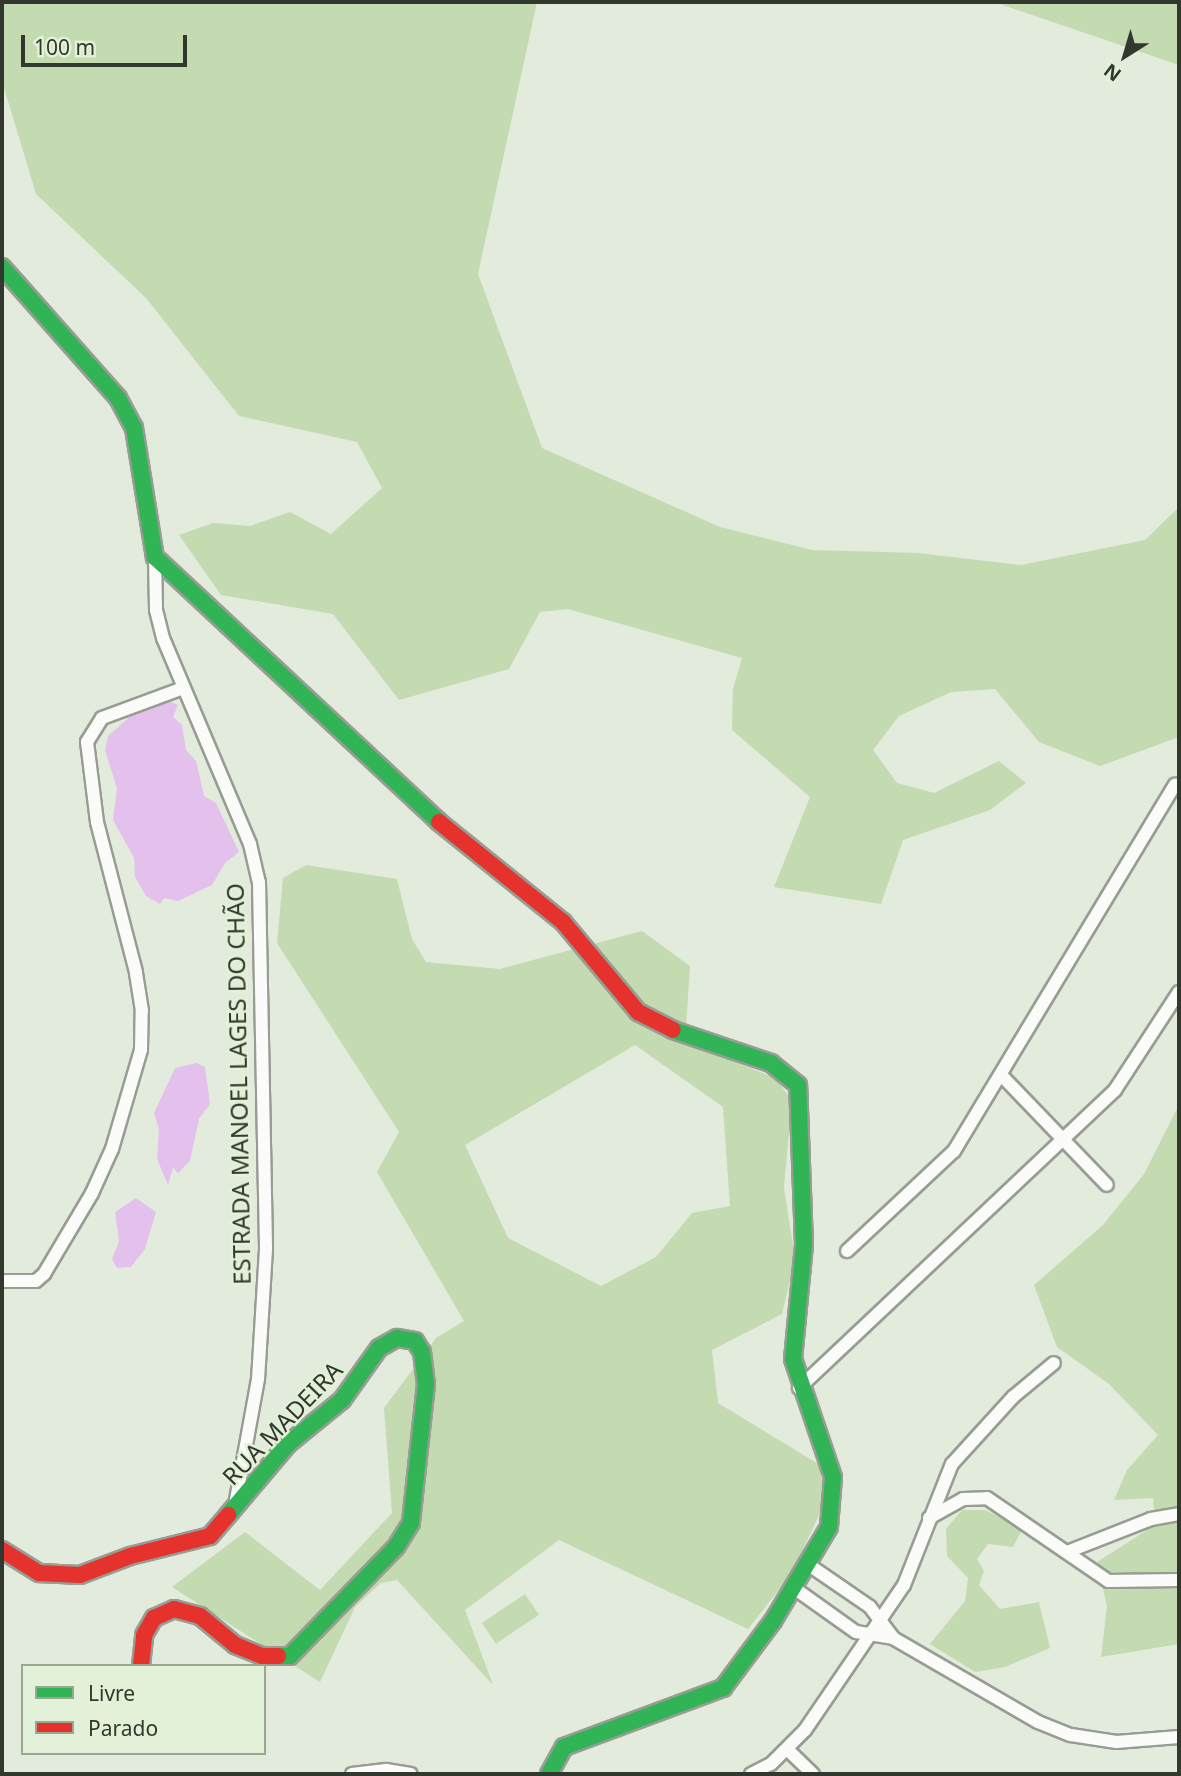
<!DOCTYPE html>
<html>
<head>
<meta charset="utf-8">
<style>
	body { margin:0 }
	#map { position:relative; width:1181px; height:1776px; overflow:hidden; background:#e3ebdd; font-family:"Noto Sans",sans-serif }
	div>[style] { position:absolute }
	.green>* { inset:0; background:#c4dab1; transform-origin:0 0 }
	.water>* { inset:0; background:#e4c1ed }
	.roads { filter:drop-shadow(2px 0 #989d93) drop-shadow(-2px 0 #989d93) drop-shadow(0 2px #989d93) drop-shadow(0 -2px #989d93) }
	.street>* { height:12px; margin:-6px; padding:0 6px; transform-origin:6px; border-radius:6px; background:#fbfcfa }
	.fast>* { height:16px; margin:-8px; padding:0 8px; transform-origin:8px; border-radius:8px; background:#30b455 }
	.jam>* { height:16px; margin:-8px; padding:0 8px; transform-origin:8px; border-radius:8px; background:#e5322d }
	span { translate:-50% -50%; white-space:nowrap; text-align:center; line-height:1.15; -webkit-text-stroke:5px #e2f1d7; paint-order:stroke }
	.street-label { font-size:24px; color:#32382e }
	.frame { position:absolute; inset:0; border:4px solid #32382e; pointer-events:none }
	.legend { position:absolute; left:21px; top:1664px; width:245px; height:91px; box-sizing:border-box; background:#e2f1d7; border:2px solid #9ca793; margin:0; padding:9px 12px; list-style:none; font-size:21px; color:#32382e }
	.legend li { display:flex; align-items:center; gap:14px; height:35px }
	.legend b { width:35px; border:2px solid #9ca793 }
	.north { position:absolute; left:1090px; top:21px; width:70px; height:70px; -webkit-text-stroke:5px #e2f1d7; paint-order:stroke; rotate:217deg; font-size:19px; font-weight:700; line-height:28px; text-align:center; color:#32382e }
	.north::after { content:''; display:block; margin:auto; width:24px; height:32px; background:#32382e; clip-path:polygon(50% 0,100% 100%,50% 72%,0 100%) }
	.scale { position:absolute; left:21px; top:35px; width:166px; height:32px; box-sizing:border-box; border:4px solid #32382e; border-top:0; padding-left:9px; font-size:21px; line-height:24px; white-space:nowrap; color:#32382e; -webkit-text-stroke:5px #e2f1d7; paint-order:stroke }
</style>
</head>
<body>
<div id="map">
	<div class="green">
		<i style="clip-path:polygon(2px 2px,537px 2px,478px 274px,542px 448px,720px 527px,812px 550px,918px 553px,1021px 565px,1145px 540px,1179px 507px,1179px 737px,1100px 766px,1039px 742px,995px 689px,951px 692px,899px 716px,873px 750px,897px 783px,934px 793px,999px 761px,1026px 783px,990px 810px,903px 840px,881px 904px,774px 887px,810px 797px,732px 730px,733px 689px,742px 658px,568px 609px,540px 612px,509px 669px,399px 700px,333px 614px,221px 595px,179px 535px,213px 523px,250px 526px,290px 512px,331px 534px,382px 488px,357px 442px,239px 416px,146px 298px,36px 194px,2px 81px)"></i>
		<i style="clip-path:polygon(994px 2px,1179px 2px,1179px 65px)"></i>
		<i style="clip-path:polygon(evenodd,306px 865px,397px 879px,412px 939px,426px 962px,500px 969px,642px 931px,690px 966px,685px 1042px,775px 1078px,792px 1100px,784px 1187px,795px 1259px,782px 1314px,712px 1350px,718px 1403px,820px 1465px,825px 1502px,792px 1573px,748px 1629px,559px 1540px,465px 1610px,493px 1685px,397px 1580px,381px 1583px,355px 1607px,320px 1682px,172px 1587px,245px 1532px,320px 1590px,392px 1513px,384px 1408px,436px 1338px,464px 1321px,377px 1172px,399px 1132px,277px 943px,283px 878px,306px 865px,635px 1045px,723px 1107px,730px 1206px,692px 1213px,656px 1257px,601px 1286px,508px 1238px,465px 1145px,635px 1045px)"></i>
		<i style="clip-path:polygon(1179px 1105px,1179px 1644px,1101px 1657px,1107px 1606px,1097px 1562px,1155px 1525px,1153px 1498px,1114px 1500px,1127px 1470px,1158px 1435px,1109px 1384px,1057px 1347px,1034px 1285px,1103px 1225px,1144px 1174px)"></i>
		<i style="clip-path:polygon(962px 1510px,985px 1510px,1023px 1528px,1013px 1547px,988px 1544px,977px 1559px,984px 1571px,979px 1585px,1000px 1609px,1039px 1602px,1050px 1648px,1005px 1667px,975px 1672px,930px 1644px,965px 1601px,968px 1578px,947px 1556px,946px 1529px)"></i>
		<i style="left:525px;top:1594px;width:25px;height:52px;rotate:56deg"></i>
	</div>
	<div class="water">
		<i style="clip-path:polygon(169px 701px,178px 705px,173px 717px,182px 725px,186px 750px,196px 761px,204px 796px,216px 803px,239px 852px,225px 863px,212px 885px,178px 901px,164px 898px,160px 904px,146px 896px,135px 877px,134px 858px,113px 820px,117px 788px,105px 750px,108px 736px,132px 715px)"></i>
		<i style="clip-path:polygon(196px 1063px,205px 1067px,210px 1104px,199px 1119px,190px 1161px,178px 1173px,173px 1168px,168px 1185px,157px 1159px,159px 1129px,154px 1113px,175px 1068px)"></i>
		<i style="clip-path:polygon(136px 1198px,156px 1212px,145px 1249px,131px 1267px,117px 1268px,112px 1259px,119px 1241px,115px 1212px)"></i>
	</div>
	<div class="roads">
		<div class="street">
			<i style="left:155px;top:557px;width:53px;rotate:88.9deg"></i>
			<i style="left:156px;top:610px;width:29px;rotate:76deg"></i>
			<i style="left:163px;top:638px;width:224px;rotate:67.1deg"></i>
			<i style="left:250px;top:844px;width:39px;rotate:77deg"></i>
			<i style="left:259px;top:882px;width:367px;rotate:88.9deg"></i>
			<i style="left:266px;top:1249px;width:130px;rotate:93.5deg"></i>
			<i style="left:258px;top:1379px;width:129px;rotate:100.3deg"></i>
			<i style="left:1002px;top:1076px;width:151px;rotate:46.1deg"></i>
			<i style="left:847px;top:1251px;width:146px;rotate:-43.1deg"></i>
			<i style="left:954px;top:1151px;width:428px;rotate:-58.9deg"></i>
			<i style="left:2px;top:1281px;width:34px"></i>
			<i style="left:36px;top:1281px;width:11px;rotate:-41deg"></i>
			<i style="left:44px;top:1274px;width:94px;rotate:-59.3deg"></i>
			<i style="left:92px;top:1193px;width:48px;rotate:-65.6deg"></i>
			<i style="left:112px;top:1149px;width:103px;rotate:-73.7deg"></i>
			<i style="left:141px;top:1050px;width:39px;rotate:-89deg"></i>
			<i style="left:142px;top:1011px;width:39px;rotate:-99deg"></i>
			<i style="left:136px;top:972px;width:155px;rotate:-104.6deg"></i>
			<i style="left:97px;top:822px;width:81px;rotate:-97.1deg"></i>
			<i style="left:87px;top:742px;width:28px;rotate:-58deg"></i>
			<i style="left:102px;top:718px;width:86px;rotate:-20.3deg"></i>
			<i style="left:799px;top:1388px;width:434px;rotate:-43.3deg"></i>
			<i style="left:1115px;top:1090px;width:117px;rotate:-56.9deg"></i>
			<i style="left:929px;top:1518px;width:39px;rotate:-29deg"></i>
			<i style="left:963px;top:1499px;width:24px;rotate:-2deg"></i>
			<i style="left:987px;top:1498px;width:147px;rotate:34.4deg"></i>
			<i style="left:1108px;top:1581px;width:71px;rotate:-0.8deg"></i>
			<i style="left:1067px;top:1552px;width:90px;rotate:-21.4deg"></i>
			<i style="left:1151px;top:1519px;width:28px;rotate:-10deg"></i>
			<i style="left:809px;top:1565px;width:74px;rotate:34.5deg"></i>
			<i style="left:870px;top:1607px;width:39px;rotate:53deg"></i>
			<i style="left:794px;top:1588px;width:76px;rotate:35.4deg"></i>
			<i style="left:856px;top:1632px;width:37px;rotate:9deg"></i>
			<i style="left:893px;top:1638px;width:168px;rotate:30.1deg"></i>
			<i style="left:1038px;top:1722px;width:35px;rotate:22deg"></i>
			<i style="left:1071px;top:1735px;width:46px;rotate:8.8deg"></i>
			<i style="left:1116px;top:1742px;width:63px;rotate:-4.5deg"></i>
			<i style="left:788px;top:1750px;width:35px;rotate:44deg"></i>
			<i style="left:352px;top:1774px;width:34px;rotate:-7deg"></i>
			<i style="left:386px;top:1770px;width:25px;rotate:9deg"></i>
			<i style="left:751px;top:1774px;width:22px;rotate:-27deg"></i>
			<i style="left:771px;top:1764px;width:48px;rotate:-45deg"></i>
			<i style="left:805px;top:1730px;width:176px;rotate:-55.7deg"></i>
			<i style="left:904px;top:1585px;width:130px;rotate:-68.4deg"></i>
			<i style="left:952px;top:1464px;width:91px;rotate:-47.7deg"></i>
			<i style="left:1013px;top:1397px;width:53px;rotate:-39.7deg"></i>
		</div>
		<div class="fast">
			<i style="left:2px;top:267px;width:175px;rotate:48.5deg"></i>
			<i style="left:118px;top:398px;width:34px;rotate:62deg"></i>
			<i style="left:134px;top:428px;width:131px;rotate:80.8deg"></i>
			<i style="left:155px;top:557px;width:388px;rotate:43deg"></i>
			<i style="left:228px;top:1515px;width:93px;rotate:-49.8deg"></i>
			<i style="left:288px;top:1444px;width:70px;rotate:-39.2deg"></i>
			<i style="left:342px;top:1400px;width:64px;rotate:-54.6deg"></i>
			<i style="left:379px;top:1348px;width:21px;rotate:-29deg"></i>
			<i style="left:397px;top:1338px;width:18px;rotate:9deg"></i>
			<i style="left:415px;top:1341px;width:13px;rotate:58deg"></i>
			<i style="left:422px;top:1352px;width:32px;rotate:83deg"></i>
			<i style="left:426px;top:1384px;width:140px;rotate:96.2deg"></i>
			<i style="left:411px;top:1523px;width:28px;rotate:122deg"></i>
			<i style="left:396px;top:1547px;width:152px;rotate:134.2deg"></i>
			<i style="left:290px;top:1656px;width:12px;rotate:180deg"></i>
			<i style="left:549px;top:1774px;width:31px;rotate:-61deg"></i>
			<i style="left:564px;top:1747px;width:170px;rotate:-20.4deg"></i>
			<i style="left:723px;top:1688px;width:84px;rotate:-53.3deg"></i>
			<i style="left:773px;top:1621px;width:109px;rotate:-59.2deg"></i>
			<i style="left:829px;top:1527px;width:50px;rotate:-85.4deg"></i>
			<i style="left:833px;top:1477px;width:125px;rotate:-108.7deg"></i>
			<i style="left:793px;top:1359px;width:115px;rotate:-84.5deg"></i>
			<i style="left:804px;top:1245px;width:160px;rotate:-92.1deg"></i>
			<i style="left:798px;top:1085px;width:35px;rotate:-141deg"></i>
			<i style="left:771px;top:1063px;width:103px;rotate:-161.4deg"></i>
		</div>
		<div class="jam">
			<i style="left:439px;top:822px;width:159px;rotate:38.9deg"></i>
			<i style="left:563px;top:922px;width:117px;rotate:50.2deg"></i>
			<i style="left:638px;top:1012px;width:39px;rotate:27deg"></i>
			<i style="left:2px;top:1550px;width:44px;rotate:31.9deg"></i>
			<i style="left:39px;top:1573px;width:41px;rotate:2.8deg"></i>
			<i style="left:80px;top:1575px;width:53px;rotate:-20.8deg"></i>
			<i style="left:130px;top:1556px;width:82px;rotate:-14deg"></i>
			<i style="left:210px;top:1536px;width:28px;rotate:-49deg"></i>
			<i style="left:141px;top:1666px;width:31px;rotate:-84deg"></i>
			<i style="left:144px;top:1635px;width:20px;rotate:-60deg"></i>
			<i style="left:154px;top:1618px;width:22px;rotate:-24deg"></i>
			<i style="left:174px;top:1609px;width:27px;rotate:15deg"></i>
			<i style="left:200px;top:1616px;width:45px;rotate:39.6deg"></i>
			<i style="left:235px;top:1645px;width:29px;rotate:22deg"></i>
			<i style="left:262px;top:1656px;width:16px"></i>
		</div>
	</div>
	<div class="street-label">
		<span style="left:238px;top:1084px;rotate:-91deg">ESTRADA MANOEL LAGES DO CHÃO</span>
		<span style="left:282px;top:1423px;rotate:-46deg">RUA MADEIRA</span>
	</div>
	<div class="frame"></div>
	<ul class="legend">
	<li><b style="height:9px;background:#30b455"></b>Livre</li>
	<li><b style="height:9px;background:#e5322d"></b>Parado</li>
	</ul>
	<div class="north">N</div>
	<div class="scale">100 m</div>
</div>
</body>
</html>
